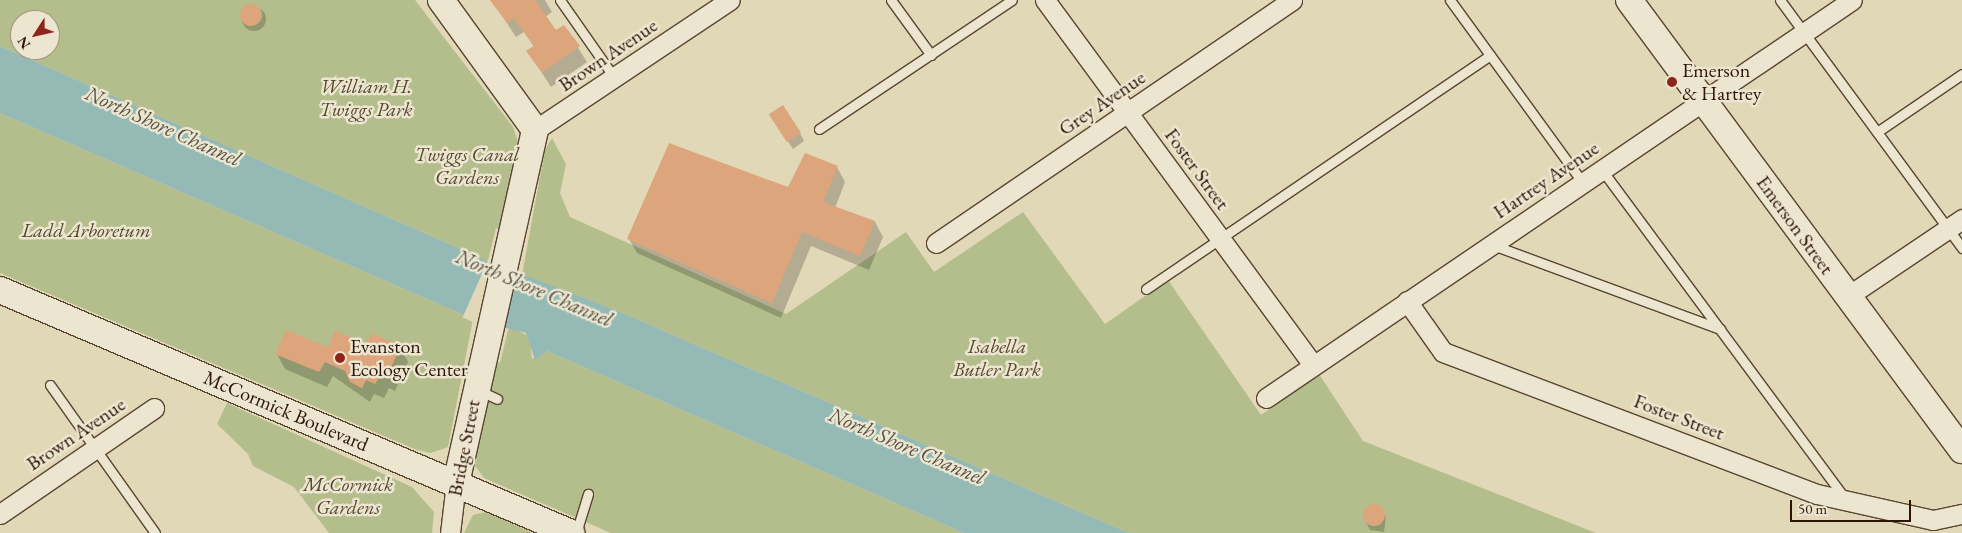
<!DOCTYPE html>
<html>
<head>
<meta charset="utf-8">
<style>
	body { margin:0 }
	#map { position:relative; width:1962px; height:533px; overflow:hidden; background:#e1d8b7; font-family:"EB Garamond",serif }
	div>[style] { position:absolute }
	.green>* { inset:0; background:#b4be8d }
	.water>* { inset:0; background:#95b9b4 }
	.pier>* { inset:0; background:#e1d8b7; transform-origin:0 0 }
	.shadow>* { inset:0; background:#0003 }
	.round { border-radius:50% }
	.building>* { inset:0; background:#dda57b; transform-origin:0 0 }
	.roads { filter:drop-shadow(1px 0 #594532) drop-shadow(-1px 0 #594532) drop-shadow(0 1px #594532) drop-shadow(0 -1px #594532) }
	.lane>* { height:9px; margin:-4.5px; padding:0 4.5px; transform-origin:4.5px; border-radius:4.5px; background:#ece6d0 }
	.street>* { height:19px; margin:-9.5px; padding:0 9.5px; transform-origin:9.5px; border-radius:9.5px; background:#ece6d0 }
	.secondary>* { height:26px; margin:-13px; padding:0 13px; transform-origin:13px; border-radius:13px; background:#ece6d0 }
	.dots>* { width:14px; height:14px; translate:-50% -50%; box-sizing:border-box; border:2px solid #ece6d0; border-radius:50% }
	span { translate:-50% -50%; white-space:nowrap; text-align:center; line-height:1.15; -webkit-text-stroke:5px #ece6d0; paint-order:stroke }
	.street-label { font-size:20px; color:#2c1406 }
	.poi-label { font-size:20px; color:#2c1406 }
	.left { translate:0 -50%; text-align:left }
	.park-label { font-size:20px; color:#55472e; font-style:italic }
	.water-label { font-size:21px; color:#514e43; font-style:italic }
	.north { position:absolute; left:10px; top:10px; width:50px; height:50px; box-sizing:border-box; background:#ece6d0; border:1px solid #9f927f; border-radius:50%; rotate:235deg; font-size:14px; font-weight:700; line-height:20px; text-align:center; color:#2c1406 }
	.north::after { content:''; display:block; margin:auto; width:18px; height:22px; background:#8f2418; clip-path:polygon(50% 0,100% 100%,50% 72%,0 100%) }
	.scale { position:absolute; left:1790px; top:500px; width:121px; height:22px; box-sizing:border-box; border:2px solid #2c1406; border-top:0; padding-left:6px; font-size:15px; line-height:18px; white-space:nowrap; color:#2c1406; -webkit-text-stroke:4px #ece6d0; paint-order:stroke }
</style>
</head>
<body>
<div id="map">
	<div class="green">
		<i style="clip-path:polygon(evenodd,0 0,415px 0,513px 127px,518px 142px,502px 230px,496px 228px,488px 261px,0 46px,0 0,20px 20px,50px 20px,50px 50px,20px 50px,20px 20px)"></i>
		<i style="clip-path:polygon(0 113px,473px 319px,448px 447px,431px 453px,417px 450px,0 273px)"></i>
		<i style="clip-path:polygon(552px 138px,566px 164px,560px 193px,570px 217px,786px 314px,906px 232px,934px 272px,1023px 212px,1105px 324px,1168px 280px,1261px 415px,1319px 374px,1363px 441px,1596px 533px,1129px 533px,618px 311px,522px 275px,545px 150px)"></i>
		<i style="clip-path:polygon(509px 326px,530px 337px,532px 359px,547px 351px,964px 533px,611px 533px,484px 478px,473px 463px,493px 361px,500px 363px)"></i>
		<i style="clip-path:polygon(227px 403px,412px 487px,434px 512px,432px 533px,329px 533px,294px 487px,253px 466px,248px 454px,217px 424px)"></i>
		<i style="clip-path:polygon(486px 512px,533px 533px,464px 533px,473px 515px)"></i>
	</div>
	<div class="water">
		<i style="clip-path:polygon(0 46px,488px 261px,618px 311px,1129px 533px,964px 533px,547px 351px,535px 360px,526px 333px,473px 319px,0 113px)"></i>
	</div>
	<div class="pier">
		<i style="left:489px;top:258px;width:36px;height:65px;rotate:24deg"></i>
	</div>
	<div class="shadow">
		<i style="clip-path:polygon(498px 0,545px 0,552px 12px,545px 17px,555px 32px,564px 26px,587px 62px,551px 87px,528px 51px,534px 47px,524px 32px,516px 37px,494px 3px)"></i>
		<i class="round" style="left:242px;top:7px;width:24px;height:24px"></i>
		<i style="clip-path:polygon(775px 122px,800px 133px,804px 141px,793px 149px)"></i>
		<i style="clip-path:polygon(837px 167px,845px 182px,835px 208px,875px 222px,883px 237px,869px 270px,811px 246px,781px 318px,637px 253px,629px 239px,789px 188px)"></i>
		<i style="clip-path:polygon(367px 345px,400px 347px,408px 362px,395px 391px,389px 388px,384px 398px,374px 394px,370px 402px,333px 376px,327px 387px,285px 369px,277px 354px)"></i>
		<i style="clip-path:polygon(1368px 508px,1382px 510px,1386px 517px,1384px 532px,1370px 530px,1366px 522px)"></i>
	</div>
	<div class="building">
		<i style="clip-path:polygon(490px 0,535px 0,556px 30px,564px 25px,580px 46px,542px 73px,526px 51px,534px 46px,514px 18px,507px 23px)"></i>
		<i class="round" style="left:240px;top:4px;width:22px;height:22px"></i>
		<i style="left:783px;top:105px;width:33px;height:17px;rotate:57deg"></i>
		<i style="clip-path:polygon(669px 143px,788px 187px,805px 153px,838px 166px,823px 202px,875px 221px,860px 256px,802px 232px,772px 303px,627px 239px)"></i>
		<i style="clip-path:polygon(286px 330px,328px 347px,335px 331px,366px 344px,371px 333px,401px 346px,387px 376px,381px 374px,375px 384px,366px 380px,362px 388px,350px 382px,345px 371px,325px 362px,319px 372px,275px 354px)"></i>
		<i class="round" style="left:1363px;top:504px;width:22px;height:22px"></i>
	</div>
	<div class="roads">
		<div class="lane">
			<i style="left:560px;top:0;width:94px;rotate:55deg"></i>
			<i style="left:891px;top:0;width:68px;rotate:54deg"></i>
			<i style="left:1450px;top:0;width:226px;rotate:54deg"></i>
			<i style="left:1780px;top:0;width:308px;rotate:53.7deg"></i>
			<i style="left:819px;top:129px;width:232px;rotate:-33.8deg"></i>
			<i style="left:1877px;top:132px;width:103px;rotate:-34.3deg"></i>
			<i style="left:1602px;top:170px;width:408px;rotate:53.5deg"></i>
			<i style="left:1493px;top:245px;width:242px;rotate:20.3deg"></i>
			<i style="left:1146px;top:289px;width:416px;rotate:-34.2deg"></i>
			<i style="left:50px;top:385px;width:181px;rotate:54.6deg"></i>
			<i style="left:478px;top:390px;width:21px;rotate:25deg"></i>
			<i style="left:576px;top:533px;width:41px;rotate:-72.9deg"></i>
		</div>
		<div class="street">
			<i style="left:1045px;top:0;width:453px;rotate:53.7deg"></i>
			<i style="left:535px;top:130px;width:234px;rotate:-33.7deg"></i>
			<i style="left:936px;top:243px;width:431px;rotate:-34.3deg"></i>
			<i style="left:1848px;top:296px;width:138px;rotate:-34deg"></i>
			<i style="left:1407px;top:301px;width:62px;rotate:54.8deg"></i>
			<i style="left:1443px;top:352px;width:400px;rotate:20.8deg"></i>
			<i style="left:1817px;top:494px;width:119px;rotate:12.6deg"></i>
			<i style="left:1933px;top:520px;width:30px;rotate:-12deg"></i>
			<i style="left:1266px;top:398px;width:708px;rotate:-34.18deg"></i>
			<i style="left:0;top:514px;width:187px;rotate:-34.5deg"></i>
			<i style="left:450px;top:533px;width:50px;rotate:-83.2deg"></i>
		</div>
		<div class="secondary">
			<i style="left:441px;top:0;width:160px;rotate:54.1deg"></i>
			<i style="left:535px;top:130px;width:362px;rotate:102.6deg"></i>
			<i style="left:1629px;top:0;width:560px;rotate:53.5deg"></i>
			<i style="left:0;top:290px;width:621px;rotate:23.05deg"></i>
		</div>
	</div>
	<div class="dots">
		<i style="left:1672px;top:82px;background:#8f2418"></i>
		<i style="left:340px;top:358px;background:#8f2418"></i>
	</div>
	<div class="street-label">
		<span style="left:608px;top:55px;rotate:-34deg">Brown Avenue</span>
		<span style="left:1102px;top:103px;rotate:-34deg">Grey Avenue</span>
		<span style="left:1197px;top:169px;rotate:54deg">Foster Street</span>
		<span style="left:1546px;top:180px;rotate:-34deg">Hartrey Avenue</span>
		<span style="left:1795px;top:225px;rotate:54deg">Emerson Street</span>
		<span style="left:286px;top:411px;rotate:23deg">McCormick Boulevard</span>
		<span style="left:1679px;top:417px;rotate:21deg">Foster Street</span>
		<span style="left:76px;top:434px;rotate:-34deg">Brown Avenue</span>
		<span style="left:464px;top:448px;rotate:-79deg">Bridge Street</span>
	</div>
	<div class="poi-label">
		<span class="left" style="left:1682px;top:82px">Emerson<br>&amp; Hartrey</span>
		<span class="left" style="left:350px;top:358px">Evanston<br>Ecology Center</span>
	</div>
	<div class="park-label">
		<span style="left:366px;top:98px">William H.<br>Twiggs Park</span>
		<span style="left:467px;top:166px">Twiggs Canal<br>Gardens</span>
		<span style="left:86px;top:230px">Ladd Arboretum</span>
		<span style="left:997px;top:358px">Isabella<br>Butler Park</span>
		<span style="left:348px;top:496px">McCormick<br>Gardens</span>
	</div>
	<div class="water-label">
		<span style="left:163px;top:126px;rotate:24deg">North Shore Channel</span>
		<span style="left:534px;top:288px;rotate:23deg">North Shore Channel</span>
		<span style="left:907px;top:446px;rotate:23deg">North Shore Channel</span>
	</div>
	<div class="north">N</div>
	<div class="scale">50 m</div>
</div>
</body>
</html>
